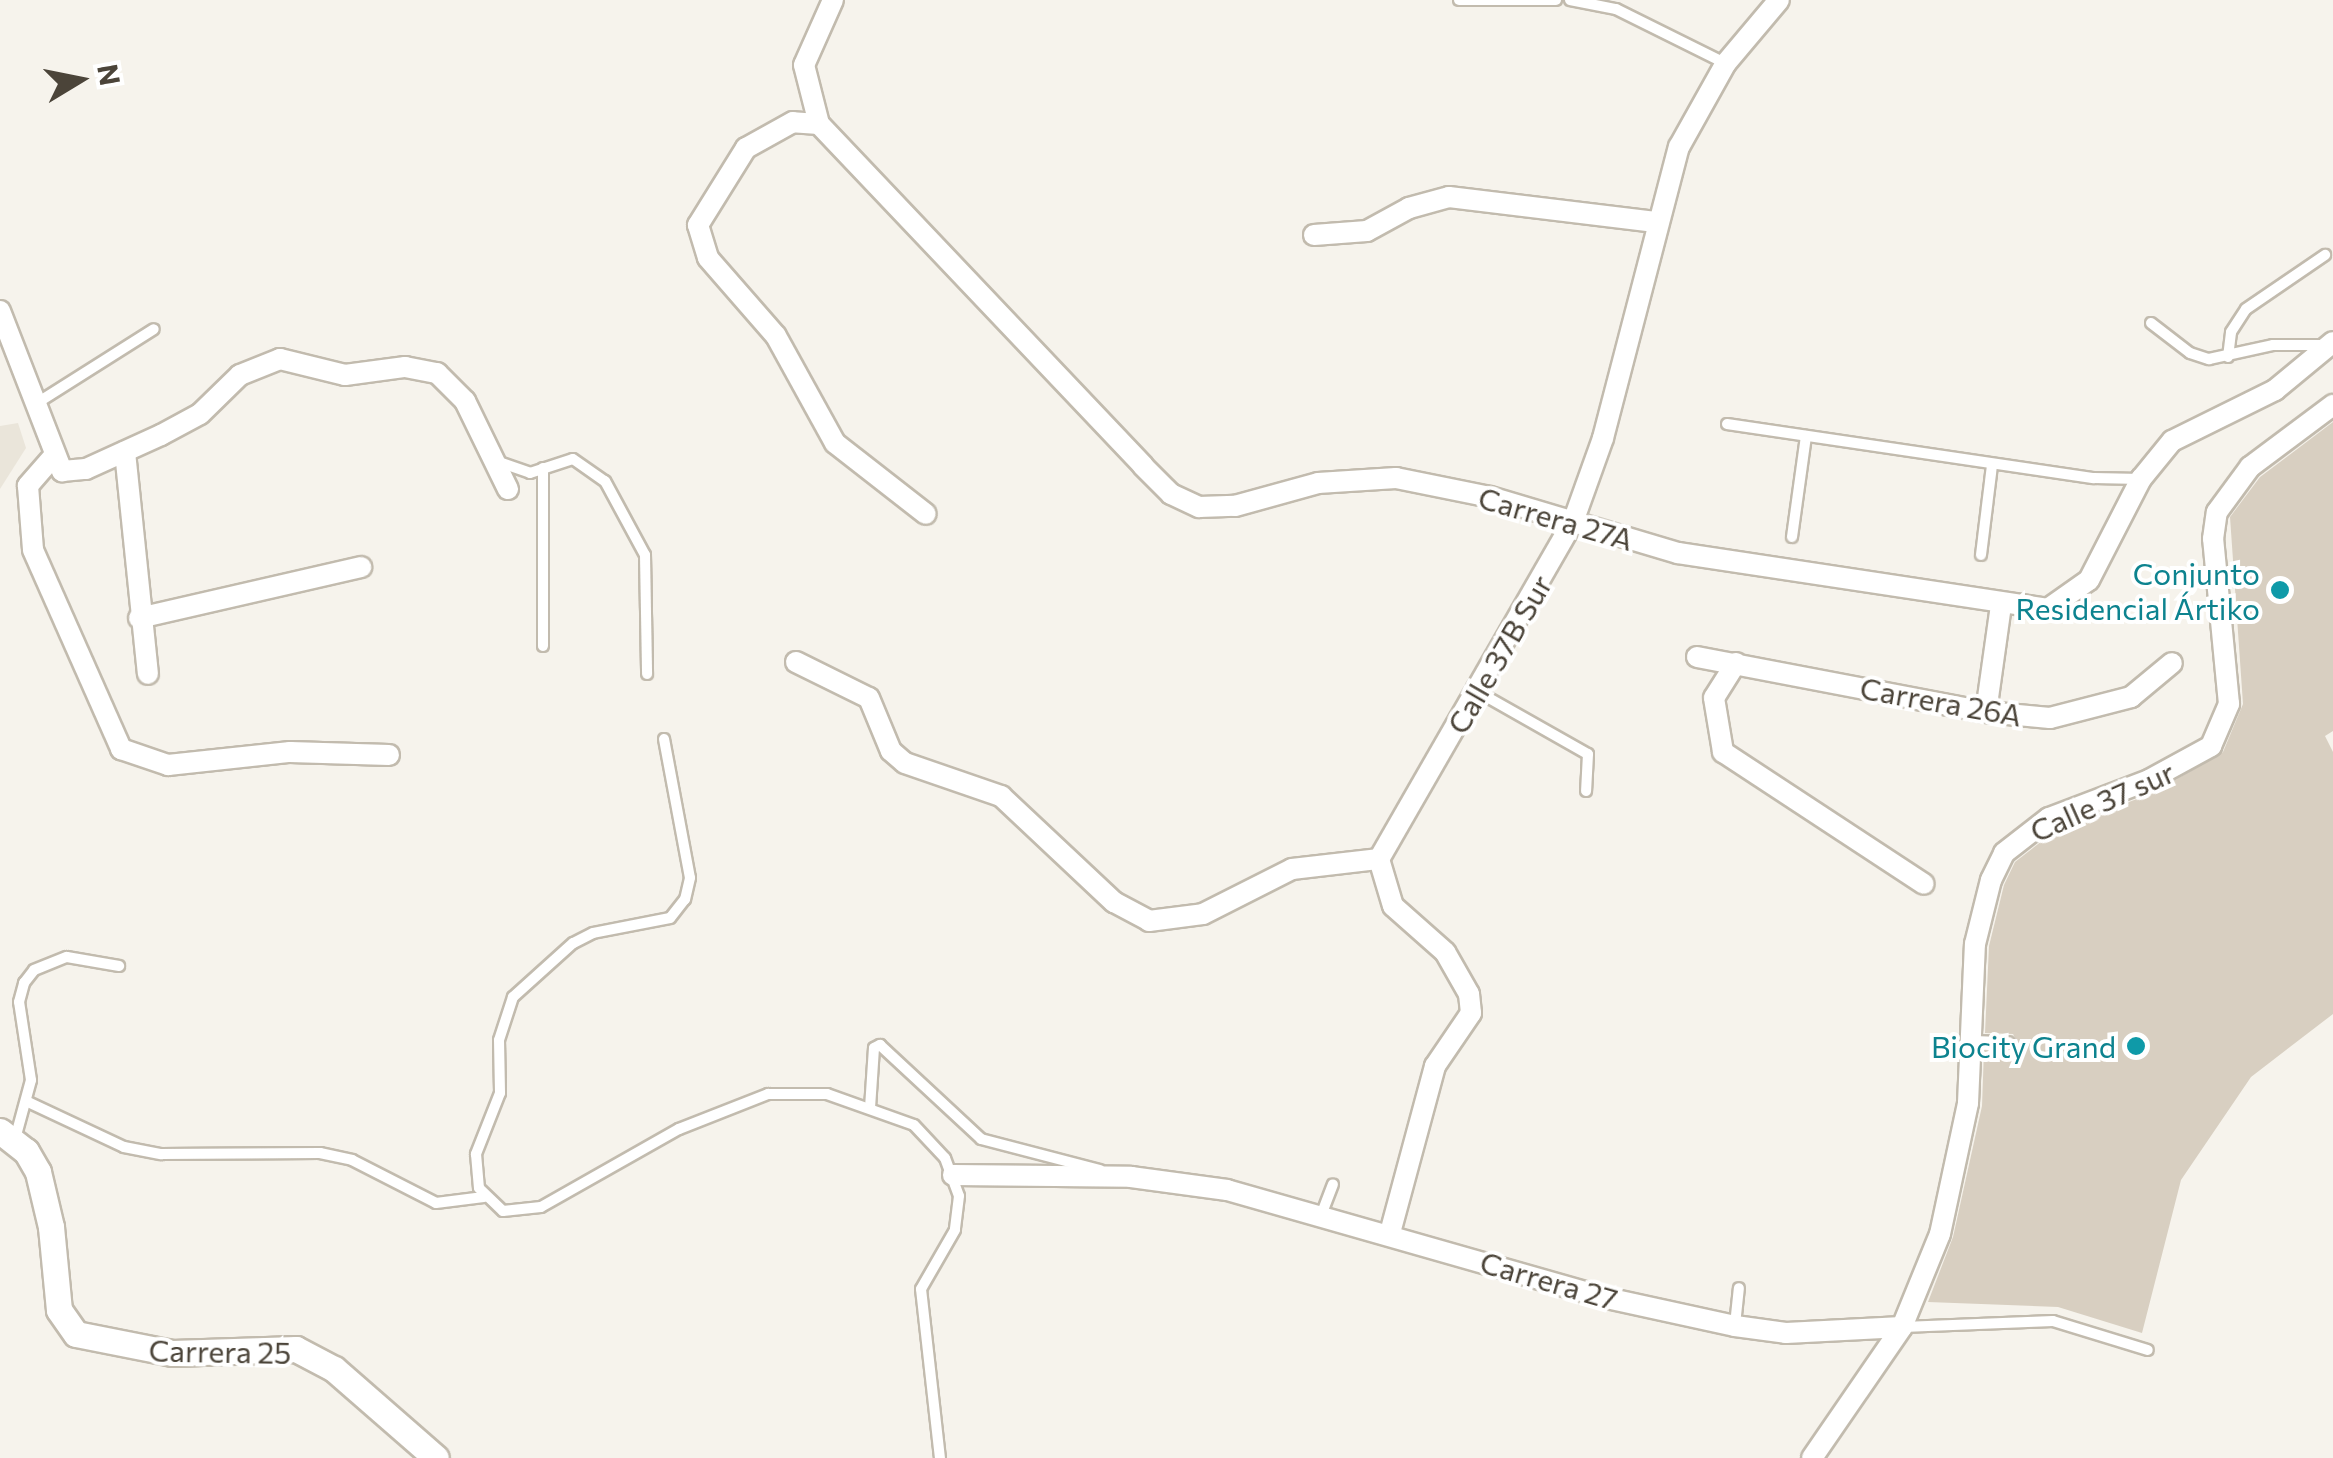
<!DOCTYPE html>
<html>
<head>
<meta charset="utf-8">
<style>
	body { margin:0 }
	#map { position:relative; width:2333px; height:1458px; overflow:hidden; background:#f6f3ec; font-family:Commissioner,sans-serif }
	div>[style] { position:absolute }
	.residential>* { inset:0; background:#eae5da }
	.building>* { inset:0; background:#d8cfc1 }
	.roads { filter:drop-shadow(2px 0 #c2bbae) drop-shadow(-2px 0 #c2bbae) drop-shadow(0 2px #c2bbae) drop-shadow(0 -2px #c2bbae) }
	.service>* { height:10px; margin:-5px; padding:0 5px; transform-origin:5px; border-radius:5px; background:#fff }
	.minor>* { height:20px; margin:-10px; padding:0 10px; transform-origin:10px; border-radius:10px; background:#fff }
	.tertiary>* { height:25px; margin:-12.5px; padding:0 12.5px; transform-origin:12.5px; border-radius:12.5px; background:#fff }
	.dots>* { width:28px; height:28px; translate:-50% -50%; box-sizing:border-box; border:5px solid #fff; border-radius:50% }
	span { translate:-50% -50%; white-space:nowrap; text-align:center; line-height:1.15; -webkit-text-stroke:8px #fff; paint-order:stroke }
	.street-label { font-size:30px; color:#4b4439 }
	.culture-label { font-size:30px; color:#0d838f }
	.right { translate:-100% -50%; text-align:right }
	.north { position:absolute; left:30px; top:30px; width:100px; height:100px; -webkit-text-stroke:8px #fff; paint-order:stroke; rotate:80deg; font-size:28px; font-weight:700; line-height:40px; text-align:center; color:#4b4439 }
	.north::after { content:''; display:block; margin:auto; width:35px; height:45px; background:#4b4439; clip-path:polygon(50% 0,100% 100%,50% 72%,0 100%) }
</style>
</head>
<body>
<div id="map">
	<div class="residential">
		<i style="clip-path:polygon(18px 423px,26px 448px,0 489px,0 426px)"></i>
	</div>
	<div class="building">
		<i style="clip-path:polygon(2333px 422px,2333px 731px,2325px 736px,2333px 752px,2333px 1014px,2251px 1077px,2181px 1180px,2142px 1333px,2058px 1307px,1928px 1302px,1953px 1237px,1982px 1106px,1984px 1050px,2010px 1051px,2018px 1043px,2013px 1034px,1985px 1033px,1989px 946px,2004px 885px,2015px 862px,2056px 830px,2155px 792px,2223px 752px,2243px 704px,2230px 517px,2260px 477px)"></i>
	</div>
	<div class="roads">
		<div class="service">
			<i style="left:1459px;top:0;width:97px"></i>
			<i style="left:1570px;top:0;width:47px;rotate:11.1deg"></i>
			<i style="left:1616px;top:9px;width:122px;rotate:26.4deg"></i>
			<i style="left:2151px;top:323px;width:49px;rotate:37.6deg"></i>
			<i style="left:2190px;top:353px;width:20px;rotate:18deg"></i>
			<i style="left:2209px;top:359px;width:66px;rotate:-12.3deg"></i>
			<i style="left:2273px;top:345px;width:53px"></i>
			<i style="left:2228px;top:357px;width:25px;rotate:-83deg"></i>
			<i style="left:2231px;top:332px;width:27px;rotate:-57deg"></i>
			<i style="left:2246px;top:309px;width:96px;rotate:-34.4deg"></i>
			<i style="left:37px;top:403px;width:138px;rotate:-32.3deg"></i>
			<i style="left:1727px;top:424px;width:371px;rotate:8.4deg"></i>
			<i style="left:2094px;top:478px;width:47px;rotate:1.2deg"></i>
			<i style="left:496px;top:461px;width:36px;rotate:19deg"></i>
			<i style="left:530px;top:473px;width:45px;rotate:-18deg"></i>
			<i style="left:573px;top:459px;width:39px;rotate:35deg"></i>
			<i style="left:605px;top:481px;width:84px;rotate:61.6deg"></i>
			<i style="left:645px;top:555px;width:119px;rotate:89deg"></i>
			<i style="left:1792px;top:537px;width:102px;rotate:-82.1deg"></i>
			<i style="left:1981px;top:555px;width:91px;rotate:-83deg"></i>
			<i style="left:543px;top:646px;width:178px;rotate:-90deg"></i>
			<i style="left:1480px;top:693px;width:124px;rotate:29.5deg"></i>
			<i style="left:1588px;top:754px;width:37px;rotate:93deg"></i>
			<i style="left:664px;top:739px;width:141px;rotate:79.4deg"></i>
			<i style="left:690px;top:878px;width:22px;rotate:103deg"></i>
			<i style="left:685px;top:899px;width:24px;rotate:128deg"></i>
			<i style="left:670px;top:918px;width:78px;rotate:169deg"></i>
			<i style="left:593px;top:933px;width:22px;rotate:153deg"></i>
			<i style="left:573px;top:943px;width:81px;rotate:138deg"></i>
			<i style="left:513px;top:997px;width:45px;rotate:108deg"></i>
			<i style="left:499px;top:1040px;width:53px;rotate:88.9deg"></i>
			<i style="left:500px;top:1093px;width:66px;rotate:111.5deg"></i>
			<i style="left:476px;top:1154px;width:34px;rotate:85deg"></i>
			<i style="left:479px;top:1188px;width:33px;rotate:44deg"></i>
			<i style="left:503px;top:1211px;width:38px;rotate:-6deg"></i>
			<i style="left:541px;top:1207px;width:159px;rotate:-29.5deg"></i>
			<i style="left:679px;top:1129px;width:96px;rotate:-21.5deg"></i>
			<i style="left:768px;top:1094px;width:59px"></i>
			<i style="left:827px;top:1094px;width:92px;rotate:19.6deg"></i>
			<i style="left:914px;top:1125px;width:45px;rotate:46.8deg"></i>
			<i style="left:945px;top:1158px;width:40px;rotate:69.8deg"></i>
			<i style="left:959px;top:1196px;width:34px;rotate:97deg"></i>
			<i style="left:955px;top:1230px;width:68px;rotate:120deg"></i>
			<i style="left:921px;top:1289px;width:170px;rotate:83.6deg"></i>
			<i style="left:1972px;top:1041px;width:37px;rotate:2deg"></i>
			<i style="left:28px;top:1102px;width:106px;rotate:25.1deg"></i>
			<i style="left:124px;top:1147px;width:38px;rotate:11deg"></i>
			<i style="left:161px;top:1154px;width:159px;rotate:-0.4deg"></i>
			<i style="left:320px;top:1153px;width:33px;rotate:12deg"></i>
			<i style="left:352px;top:1160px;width:94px;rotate:27.1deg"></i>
			<i style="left:436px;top:1203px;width:48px;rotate:-7.1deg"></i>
			<i style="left:870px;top:1108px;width:60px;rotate:-86.2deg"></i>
			<i style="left:874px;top:1048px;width:7px;rotate:-27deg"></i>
			<i style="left:880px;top:1045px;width:138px;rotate:42.9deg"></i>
			<i style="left:981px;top:1139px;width:123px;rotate:14.6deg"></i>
			<i style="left:15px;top:1139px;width:61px;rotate:-74.8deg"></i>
			<i style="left:31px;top:1080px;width:79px;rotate:-98.7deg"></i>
			<i style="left:19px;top:1002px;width:20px;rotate:-75deg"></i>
			<i style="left:24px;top:983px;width:16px;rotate:-52deg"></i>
			<i style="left:34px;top:970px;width:35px;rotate:-22deg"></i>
			<i style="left:67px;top:957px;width:53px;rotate:9.8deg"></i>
			<i style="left:1320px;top:1218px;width:36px;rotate:-69deg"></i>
			<i style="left:1735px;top:1325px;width:37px;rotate:-84deg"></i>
			<i style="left:1903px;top:1327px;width:150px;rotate:-2.3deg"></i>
			<i style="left:2053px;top:1321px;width:99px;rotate:17deg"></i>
		</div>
		<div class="minor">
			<i style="left:833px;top:0;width:71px;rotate:114deg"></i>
			<i style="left:804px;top:65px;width:61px;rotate:75.7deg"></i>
			<i style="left:819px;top:124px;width:471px;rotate:46.5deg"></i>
			<i style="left:1143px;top:466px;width:40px;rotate:45deg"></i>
			<i style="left:1171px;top:494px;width:31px;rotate:25deg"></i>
			<i style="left:1199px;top:507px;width:36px;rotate:-2deg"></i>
			<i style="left:1235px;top:506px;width:86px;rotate:-15.5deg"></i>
			<i style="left:1318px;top:483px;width:78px;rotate:-3.7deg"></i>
			<i style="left:1396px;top:478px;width:96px;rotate:11.4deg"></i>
			<i style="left:1490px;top:497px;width:196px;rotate:16.6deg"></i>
			<i style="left:1678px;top:553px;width:374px;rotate:8.6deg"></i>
			<i style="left:2048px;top:609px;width:50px;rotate:-35.3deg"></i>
			<i style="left:2089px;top:580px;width:114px;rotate:-62.8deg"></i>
			<i style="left:2141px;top:479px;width:49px;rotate:-50.8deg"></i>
			<i style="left:2172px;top:441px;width:115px;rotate:-26.3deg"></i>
			<i style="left:2275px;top:390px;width:75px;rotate:-39.6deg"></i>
			<i style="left:819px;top:124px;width:26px;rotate:-176deg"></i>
			<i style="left:793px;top:122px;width:54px;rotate:151deg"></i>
			<i style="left:746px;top:148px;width:91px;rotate:121.9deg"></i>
			<i style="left:698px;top:225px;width:34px;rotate:73deg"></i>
			<i style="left:708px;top:258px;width:103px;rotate:48.9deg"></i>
			<i style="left:776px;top:336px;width:122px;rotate:61.1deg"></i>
			<i style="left:835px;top:443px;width:115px;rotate:38deg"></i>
			<i style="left:1314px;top:235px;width:53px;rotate:-4.3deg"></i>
			<i style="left:1367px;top:231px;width:48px;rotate:-28.7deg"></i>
			<i style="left:1409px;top:208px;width:41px;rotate:-15.4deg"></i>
			<i style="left:1449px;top:197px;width:208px;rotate:6.9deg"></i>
			<i style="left:0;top:311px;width:172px;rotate:68.8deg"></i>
			<i style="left:62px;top:471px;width:24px;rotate:-5deg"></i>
			<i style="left:86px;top:469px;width:82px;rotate:-24.4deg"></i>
			<i style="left:161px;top:435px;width:44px;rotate:-28.3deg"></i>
			<i style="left:200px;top:414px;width:56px;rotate:-44.3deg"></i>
			<i style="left:240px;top:375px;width:43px;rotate:-21.8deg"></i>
			<i style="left:280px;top:359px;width:67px;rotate:13.8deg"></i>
			<i style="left:345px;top:375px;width:61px;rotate:-7.6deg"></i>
			<i style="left:405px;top:367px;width:33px;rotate:11deg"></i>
			<i style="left:437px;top:373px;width:40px;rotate:45deg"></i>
			<i style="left:465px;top:401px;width:98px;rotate:64deg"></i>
			<i style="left:125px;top:452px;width:223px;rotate:84.1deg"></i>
			<i style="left:52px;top:458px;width:37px;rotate:131deg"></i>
			<i style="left:28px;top:486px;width:64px;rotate:85.5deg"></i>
			<i style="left:33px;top:550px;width:218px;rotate:66.1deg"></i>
			<i style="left:121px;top:749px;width:50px;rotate:18.8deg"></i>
			<i style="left:168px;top:765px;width:123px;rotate:-6.1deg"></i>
			<i style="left:290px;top:752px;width:99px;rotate:1.7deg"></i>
			<i style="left:139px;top:618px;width:228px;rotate:-12.9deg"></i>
			<i style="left:1697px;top:657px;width:294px;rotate:10.8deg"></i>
			<i style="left:1986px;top:712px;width:64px;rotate:5.4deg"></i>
			<i style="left:2050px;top:718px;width:84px;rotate:-14.5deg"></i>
			<i style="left:2131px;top:697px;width:53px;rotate:-39.7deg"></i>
			<i style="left:796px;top:662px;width:81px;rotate:26.3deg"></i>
			<i style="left:869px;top:698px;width:57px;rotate:67.5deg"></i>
			<i style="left:891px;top:751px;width:18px;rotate:41deg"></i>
			<i style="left:905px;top:763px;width:102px;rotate:19deg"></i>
			<i style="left:1001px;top:796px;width:155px;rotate:43.2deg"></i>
			<i style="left:1114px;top:902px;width:40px;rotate:28deg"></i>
			<i style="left:1149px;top:921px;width:54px;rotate:-7.4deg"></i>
			<i style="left:1203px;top:914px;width:100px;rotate:-26.8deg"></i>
			<i style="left:1292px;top:869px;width:88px;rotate:-6.6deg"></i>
			<i style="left:1736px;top:663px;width:41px;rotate:122.2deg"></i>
			<i style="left:1714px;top:698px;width:55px;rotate:80.5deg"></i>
			<i style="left:1723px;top:752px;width:240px;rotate:33.3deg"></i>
			<i style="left:1986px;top:712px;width:108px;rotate:-82deg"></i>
			<i style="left:953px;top:1175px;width:178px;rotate:0.6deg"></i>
			<i style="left:1131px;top:1177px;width:97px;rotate:7.7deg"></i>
			<i style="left:1227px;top:1190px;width:390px;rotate:15.9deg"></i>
			<i style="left:1602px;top:1297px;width:136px;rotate:12.3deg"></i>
			<i style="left:1735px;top:1326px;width:51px;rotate:7.8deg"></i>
			<i style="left:1786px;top:1333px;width:116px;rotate:-3deg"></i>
			<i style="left:1390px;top:1233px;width:173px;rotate:-74.9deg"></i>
			<i style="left:1435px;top:1066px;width:64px;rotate:-55.8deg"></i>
			<i style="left:1471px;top:1013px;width:19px;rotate:-96deg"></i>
			<i style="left:1469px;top:994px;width:48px;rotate:-119.7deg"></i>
			<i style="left:1445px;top:952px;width:69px;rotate:-138.5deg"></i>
			<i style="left:1393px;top:906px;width:49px;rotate:-106.6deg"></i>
			<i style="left:1379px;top:859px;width:389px;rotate:-60.1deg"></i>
			<i style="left:1573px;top:522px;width:89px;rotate:-70.3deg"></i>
			<i style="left:1603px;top:438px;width:301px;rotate:-75.4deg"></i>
			<i style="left:1679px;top:147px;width:96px;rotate:-60.8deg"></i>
			<i style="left:1726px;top:63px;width:82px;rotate:-49.9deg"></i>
			<i style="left:1812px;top:1458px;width:159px;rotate:-55.5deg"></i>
			<i style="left:1902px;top:1327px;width:100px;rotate:-67.8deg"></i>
			<i style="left:1940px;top:1234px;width:134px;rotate:-77.9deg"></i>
			<i style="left:1968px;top:1103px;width:159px;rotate:-87.5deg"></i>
			<i style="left:1975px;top:944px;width:66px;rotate:-76deg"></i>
			<i style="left:1991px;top:880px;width:30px;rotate:-64deg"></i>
			<i style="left:2004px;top:853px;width:57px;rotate:-37.9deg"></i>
			<i style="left:2049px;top:818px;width:107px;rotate:-20.8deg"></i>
			<i style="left:2149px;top:780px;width:71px;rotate:-28.7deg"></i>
			<i style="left:2211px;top:746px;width:46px;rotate:-66.8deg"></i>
			<i style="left:2229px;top:704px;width:166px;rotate:-95.5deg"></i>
			<i style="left:2213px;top:539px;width:27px;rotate:-82deg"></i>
			<i style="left:2217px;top:512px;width:56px;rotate:-53.7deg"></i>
			<i style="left:2250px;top:467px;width:104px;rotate:-36.8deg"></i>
		</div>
		<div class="tertiary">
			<i style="left:0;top:1131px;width:33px;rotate:38deg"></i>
			<i style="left:26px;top:1151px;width:24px;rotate:60deg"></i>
			<i style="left:38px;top:1172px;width:57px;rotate:76.7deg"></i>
			<i style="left:51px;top:1227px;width:83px;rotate:84.5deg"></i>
			<i style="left:59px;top:1310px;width:29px;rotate:55deg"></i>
			<i style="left:76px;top:1334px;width:98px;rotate:11.2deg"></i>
			<i style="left:172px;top:1353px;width:124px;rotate:-1.8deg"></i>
			<i style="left:296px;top:1349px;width:43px;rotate:27.8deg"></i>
			<i style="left:334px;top:1369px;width:135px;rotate:41.1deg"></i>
		</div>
	</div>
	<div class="dots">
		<i style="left:2280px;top:590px;background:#0f9aa8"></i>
		<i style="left:2136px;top:1046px;background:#0f9aa8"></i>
	</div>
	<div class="street-label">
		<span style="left:1556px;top:518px;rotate:16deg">Carrera 27A</span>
		<span style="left:1499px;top:654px;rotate:-60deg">Calle 37B Sur</span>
		<span style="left:1941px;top:701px;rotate:10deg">Carrera 26A</span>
		<span style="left:2102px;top:801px;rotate:-24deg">Calle 37 sur</span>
		<span style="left:1549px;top:1280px;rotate:16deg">Carrera 27</span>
		<span style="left:220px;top:1351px;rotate:1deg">Carrera 25</span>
	</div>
	<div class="culture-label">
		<span class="right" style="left:2260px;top:590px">Conjunto<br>Residencial Ártiko</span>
		<span class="right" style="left:2116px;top:1046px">Biocity Grand</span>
	</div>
	<div class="north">N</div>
</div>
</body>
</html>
